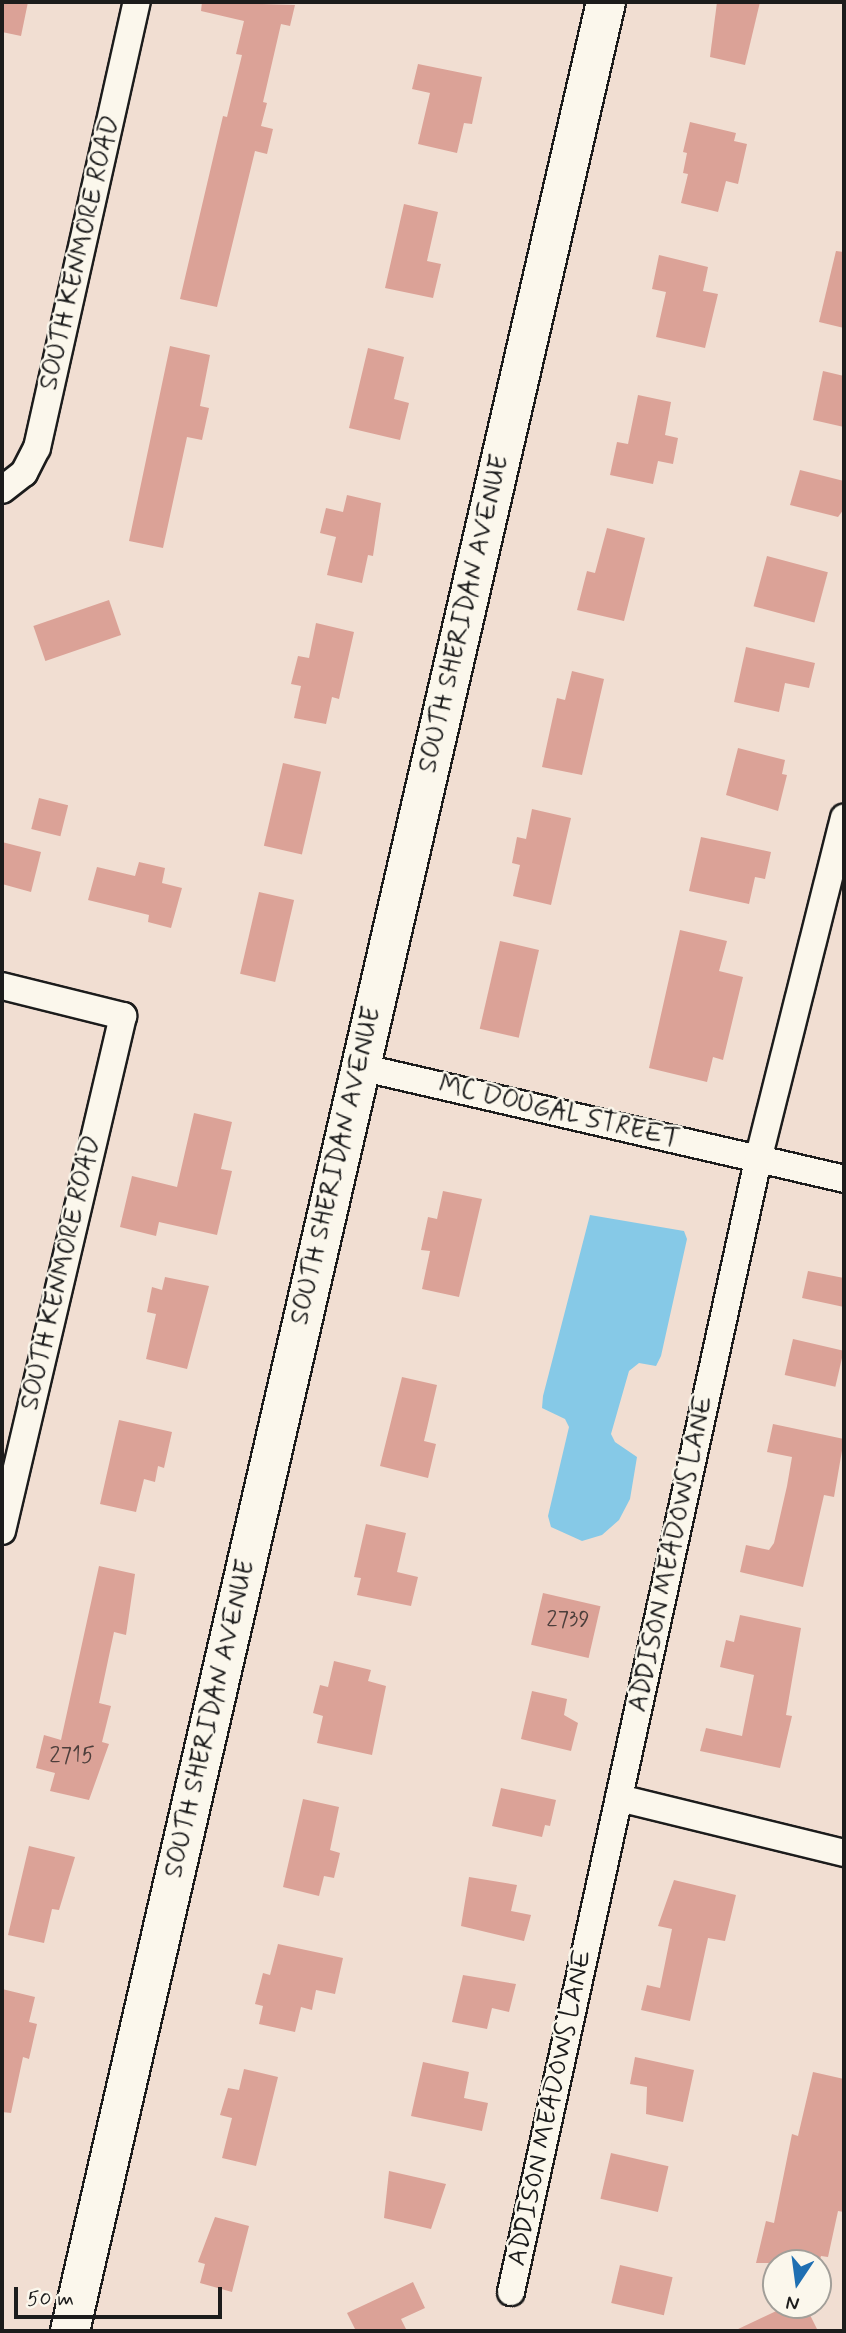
<!DOCTYPE html>
<html>
<head>
<meta charset="utf-8">
<style>
	body { margin:0 }
	#map { position:relative; width:846px; height:2333px; overflow:hidden; background:#f1ded2; font-family:Mynerve,sans-serif }
	div>[style] { position:absolute }
	.water>* { inset:0; background:#86c9e7 }
	.building>* { inset:0; background:#dba297; transform-origin:0 0 }
	.roads { filter:drop-shadow(2px 0 #1c1c1c) drop-shadow(-2px 0 #1c1c1c) drop-shadow(0 2px #1c1c1c) drop-shadow(0 -2px #1c1c1c) }
	.street>* { height:26px; margin:-13px; padding:0 13px; transform-origin:13px; border-radius:13px; background:#fbf7ec }
	.secondary>* { height:38px; margin:-19px; padding:0 19px; transform-origin:19px; border-radius:19px; background:#fbf7ec }
	span { translate:-50% -50%; white-space:nowrap; text-align:center; line-height:1.15; -webkit-text-stroke:5px #fbf7ec; paint-order:stroke }
	.number-label { font-size:23px; color:#4c3e3b }
	.number-label span { -webkit-text-stroke-width:0 }
	.street-label { font-size:26px; color:#1c1c1c }
	.frame { position:absolute; inset:0; border:4px solid #1c1c1c; pointer-events:none }
	.north { position:absolute; left:762px; top:2249px; width:70px; height:70px; box-sizing:border-box; background:#fbf7ec; border:2px solid #a29f99; border-radius:50%; rotate:193deg; font-size:19px; font-weight:700; line-height:28px; text-align:center; color:#1c1c1c }
	.north::after { content:''; display:block; margin:auto; width:24px; height:32px; background:#1f6fb2; clip-path:polygon(50% 0,100% 100%,50% 72%,0 100%) }
	.scale { position:absolute; left:14px; top:2287px; width:208px; height:32px; box-sizing:border-box; border:4px solid #1c1c1c; border-top:0; padding-left:9px; font-size:21px; line-height:24px; white-space:nowrap; color:#1c1c1c; -webkit-text-stroke:5px #fbf7ec; paint-order:stroke }
</style>
</head>
<body>
<div id="map">
	<div class="water">
		<i style="clip-path:polygon(590px 1215px,684px 1231px,687px 1239px,661px 1356px,656px 1366px,639px 1363px,629px 1371px,611px 1434px,615px 1442px,637px 1457px,630px 1499px,619px 1520px,602px 1535px,582px 1541px,551px 1527px,548px 1516px,569px 1427px,565px 1419px,542px 1408px,543px 1396px)"></i>
	</div>
	<div class="building">
		<i style="clip-path:polygon(2px 2px,28px 2px,21px 36px,2px 32px)"></i>
		<i style="clip-path:polygon(202px 2px,295px 5px,290px 26px,281px 24px,263px 102px,267px 103px,261px 126px,273px 129px,267px 154px,255px 151px,217px 307px,180px 299px,223px 116px,227px 117px,242px 55px,236px 54px,244px 21px,201px 11px)"></i>
		<i style="clip-path:polygon(717px 2px,760px 2px,745px 65px,710px 57px)"></i>
		<i style="clip-path:polygon(418px 64px,482px 77px,472px 124px,464px 123px,457px 153px,418px 144px,430px 93px,412px 89px)"></i>
		<i style="clip-path:polygon(690px 122px,736px 133px,734px 141px,747px 144px,738px 184px,726px 181px,718px 212px,681px 203px,688px 174px,683px 173px,687px 153px,683px 152px)"></i>
		<i style="clip-path:polygon(404px 204px,438px 212px,427px 261px,441px 264px,433px 298px,385px 288px)"></i>
		<i style="clip-path:polygon(836px 251px,844px 252px,844px 328px,819px 322px)"></i>
		<i style="clip-path:polygon(659px 255px,708px 267px,703px 291px,718px 294px,705px 348px,656px 337px,666px 292px,652px 289px)"></i>
		<i style="clip-path:polygon(170px 346px,210px 355px,200px 406px,209px 408px,202px 440px,187px 437px,163px 548px,129px 541px)"></i>
		<i style="clip-path:polygon(368px 348px,404px 357px,394px 399px,409px 403px,400px 440px,349px 428px)"></i>
		<i style="clip-path:polygon(823px 371px,844px 376px,844px 427px,813px 420px)"></i>
		<i style="clip-path:polygon(638px 395px,671px 402px,665px 435px,678px 438px,673px 464px,658px 461px,653px 484px,610px 475px,617px 442px,628px 444px)"></i>
		<i style="clip-path:polygon(800px 470px,844px 481px,844px 509px,838px 517px,790px 505px)"></i>
		<i style="clip-path:polygon(347px 495px,381px 503px,373px 556px,368px 555px,362px 583px,327px 575px,336px 537px,320px 533px,326px 508px,343px 512px)"></i>
		<i style="clip-path:polygon(607px 528px,645px 538px,624px 621px,577px 610px,587px 571px,595px 573px)"></i>
		<i style="left:767px;top:556px;width:63px;height:52px;rotate:15deg"></i>
		<i style="left:109px;top:600px;width:37px;height:80px;rotate:71deg"></i>
		<i style="clip-path:polygon(316px 623px,354px 632px,339px 699px,332px 697px,326px 724px,294px 718px,301px 686px,291px 684px,298px 656px,309px 658px)"></i>
		<i style="clip-path:polygon(746px 647px,815px 663px,809px 688px,785px 683px,779px 712px,734px 702px)"></i>
		<i style="clip-path:polygon(572px 671px,604px 679px,582px 775px,542px 767px,557px 698px,565px 700px)"></i>
		<i style="clip-path:polygon(738px 748px,785px 760px,782px 774px,787px 775px,778px 811px,726px 795px)"></i>
		<i style="left:283px;top:763px;width:39px;height:85px;rotate:13deg"></i>
		<i style="left:39px;top:798px;width:30px;height:32px;rotate:14deg"></i>
		<i style="clip-path:polygon(532px 809px,571px 818px,551px 905px,513px 896px,520px 865px,512px 863px,517px 837px,526px 839px)"></i>
		<i style="clip-path:polygon(701px 837px,771px 852px,765px 879px,755px 877px,749px 904px,689px 891px)"></i>
		<i style="clip-path:polygon(2px 842px,41px 852px,31px 892px,2px 884px)"></i>
		<i style="clip-path:polygon(139px 862px,165px 868px,162px 883px,182px 888px,171px 928px,148px 922px,149px 915px,88px 900px,97px 867px,135px 876px)"></i>
		<i style="left:259px;top:892px;width:36px;height:84px;rotate:13deg"></i>
		<i style="clip-path:polygon(680px 930px,727px 941px,719px 971px,743px 977px,723px 1060px,713px 1057px,707px 1082px,649px 1068px)"></i>
		<i style="left:500px;top:941px;width:40px;height:90px;rotate:13deg"></i>
		<i style="clip-path:polygon(194px 1113px,232px 1122px,221px 1169px,232px 1171px,217px 1235px,159px 1222px,156px 1236px,120px 1227px,132px 1176px,177px 1187px)"></i>
		<i style="clip-path:polygon(443px 1191px,482px 1199px,459px 1297px,422px 1289px,430px 1251px,421px 1250px,428px 1217px,437px 1219px)"></i>
		<i style="clip-path:polygon(808px 1271px,844px 1278px,844px 1307px,802px 1298px)"></i>
		<i style="clip-path:polygon(165px 1277px,209px 1286px,187px 1369px,146px 1359px,156px 1314px,147px 1312px,152px 1287px,162px 1290px)"></i>
		<i style="left:793px;top:1339px;width:52px;height:37px;rotate:13deg"></i>
		<i style="clip-path:polygon(402px 1377px,437px 1385px,424px 1441px,436px 1444px,428px 1478px,380px 1466px)"></i>
		<i style="clip-path:polygon(119px 1420px,172px 1432px,164px 1468px,158px 1466px,155px 1482px,144px 1479px,136px 1512px,100px 1504px)"></i>
		<i style="clip-path:polygon(773px 1424px,844px 1439px,834px 1497px,824px 1495px,803px 1587px,740px 1572px,746px 1545px,769px 1550px,774px 1543px,787px 1486px,792px 1457px,767px 1452px)"></i>
		<i style="clip-path:polygon(366px 1524px,406px 1533px,397px 1572px,418px 1577px,411px 1606px,357px 1595px,361px 1578px,354px 1577px)"></i>
		<i style="clip-path:polygon(99px 1566px,135px 1574px,126px 1635px,114px 1632px,99px 1703px,111px 1706px,102px 1742px,109px 1744px,89px 1800px,50px 1791px,55px 1773px,36px 1768px,44px 1735px,61px 1740px)"></i>
		<i style="left:543px;top:1593px;width:59px;height:53px;rotate:13deg"></i>
		<i style="clip-path:polygon(740px 1615px,801px 1628px,786px 1715px,792px 1716px,780px 1768px,700px 1751px,706px 1728px,742px 1736px,754px 1675px,720px 1667px,726px 1640px,734px 1642px)"></i>
		<i style="clip-path:polygon(334px 1661px,371px 1670px,368px 1681px,386px 1686px,372px 1755px,317px 1743px,323px 1716px,313px 1713px,320px 1685px,328px 1687px)"></i>
		<i style="clip-path:polygon(532px 1691px,567px 1699px,564px 1715px,578px 1723px,571px 1751px,521px 1739px)"></i>
		<i style="clip-path:polygon(501px 1788px,556px 1800px,550px 1826px,545px 1825px,542px 1837px,492px 1826px)"></i>
		<i style="clip-path:polygon(303px 1799px,339px 1807px,330px 1850px,340px 1853px,334px 1878px,324px 1876px,319px 1896px,283px 1887px)"></i>
		<i style="clip-path:polygon(29px 1846px,75px 1857px,59px 1910px,52px 1909px,44px 1943px,8px 1935px)"></i>
		<i style="clip-path:polygon(469px 1877px,517px 1885px,511px 1911px,531px 1915px,524px 1941px,461px 1926px)"></i>
		<i style="clip-path:polygon(674px 1880px,736px 1895px,725px 1941px,708px 1938px,690px 2021px,641px 2010px,647px 1985px,660px 1988px,672px 1929px,658px 1926px)"></i>
		<i style="clip-path:polygon(278px 1944px,343px 1958px,335px 1994px,316px 1990px,312px 2010px,301px 2007px,295px 2032px,259px 2024px,263px 2006px,255px 2004px,263px 1973px,270px 1975px)"></i>
		<i style="clip-path:polygon(463px 1975px,516px 1984px,509px 2012px,492px 2008px,487px 2029px,452px 2022px)"></i>
		<i style="clip-path:polygon(2px 1989px,35px 1997px,29px 2022px,37px 2024px,29px 2059px,23px 2057px,11px 2113px,2px 2112px)"></i>
		<i style="clip-path:polygon(635px 2057px,694px 2070px,683px 2122px,646px 2114px,647px 2087px,630px 2084px)"></i>
		<i style="clip-path:polygon(423px 2062px,469px 2072px,464px 2098px,488px 2103px,482px 2131px,411px 2116px)"></i>
		<i style="clip-path:polygon(244px 2069px,278px 2077px,256px 2166px,222px 2158px,232px 2118px,220px 2115px,228px 2088px,239px 2090px)"></i>
		<i style="clip-path:polygon(813px 2072px,844px 2079px,844px 2212px,838px 2211px,828px 2257px,821px 2256px,819px 2263px,756px 2263px,766px 2221px,774px 2223px,792px 2134px,798px 2136px)"></i>
		<i style="left:611px;top:2153px;width:59px;height:47px;rotate:13deg"></i>
		<i style="clip-path:polygon(389px 2171px,446px 2184px,431px 2229px,384px 2218px)"></i>
		<i style="clip-path:polygon(215px 2217px,249px 2226px,232px 2292px,200px 2283px,205px 2264px,198px 2262px)"></i>
		<i style="left:620px;top:2265px;width:54px;height:39px;rotate:13deg"></i>
		<i style="clip-path:polygon(413px 2282px,425px 2308px,401px 2319px,407px 2331px,356px 2331px,347px 2313px)"></i>
		<i style="clip-path:polygon(789px 2305px,805px 2305px,818px 2331px,734px 2331px)"></i>
	</div>
	<div class="roads">
		<div class="street">
			<i style="left:2px;top:490px;width:28px;rotate:-38deg"></i>
			<i style="left:24px;top:473px;width:28px;rotate:-63deg"></i>
			<i style="left:37px;top:448px;width:457px;rotate:-77.4deg"></i>
			<i style="left:2px;top:986px;width:125px;rotate:13.9deg"></i>
			<i style="left:123px;top:1016px;width:529px;rotate:103.22deg"></i>
			<i style="left:360px;top:1067px;width:497px;rotate:13deg"></i>
			<i style="left:619px;top:1798px;width:232px;rotate:13.7deg"></i>
			<i style="left:511px;top:2292px;width:1159px;rotate:-77.69deg"></i>
			<i style="left:758px;top:1160px;width:353px;rotate:-75.9deg"></i>
		</div>
		<div class="secondary">
			<i style="left:70px;top:2331px;width:2390px;rotate:-77.04deg"></i>
		</div>
	</div>
	<div class="number-label">
		<span style="left:568px;top:1620px">2739</span>
		<span style="left:72px;top:1756px">2715</span>
	</div>
	<div class="street-label">
		<span style="left:81px;top:253px;rotate:-77deg">SOUTH KENMORE ROAD</span>
		<span style="left:465px;top:614px;rotate:-77deg">SOUTH SHERIDAN AVENUE</span>
		<span style="left:559px;top:1113px;rotate:13deg">MC DOUGAL STREET</span>
		<span style="left:337px;top:1166px;rotate:-77deg">SOUTH SHERIDAN AVENUE</span>
		<span style="left:62px;top:1273px;rotate:-77deg">SOUTH KENMORE ROAD</span>
		<span style="left:672px;top:1554px;rotate:-78deg">ADDISON MEADOWS LANE</span>
		<span style="left:211px;top:1719px;rotate:-77deg">SOUTH SHERIDAN AVENUE</span>
		<span style="left:551px;top:2108px;rotate:-78deg">ADDISON MEADOWS LANE</span>
	</div>
	<div class="frame"></div>
	<div class="north">N</div>
	<div class="scale">50 m</div>
</div>
</body>
</html>
